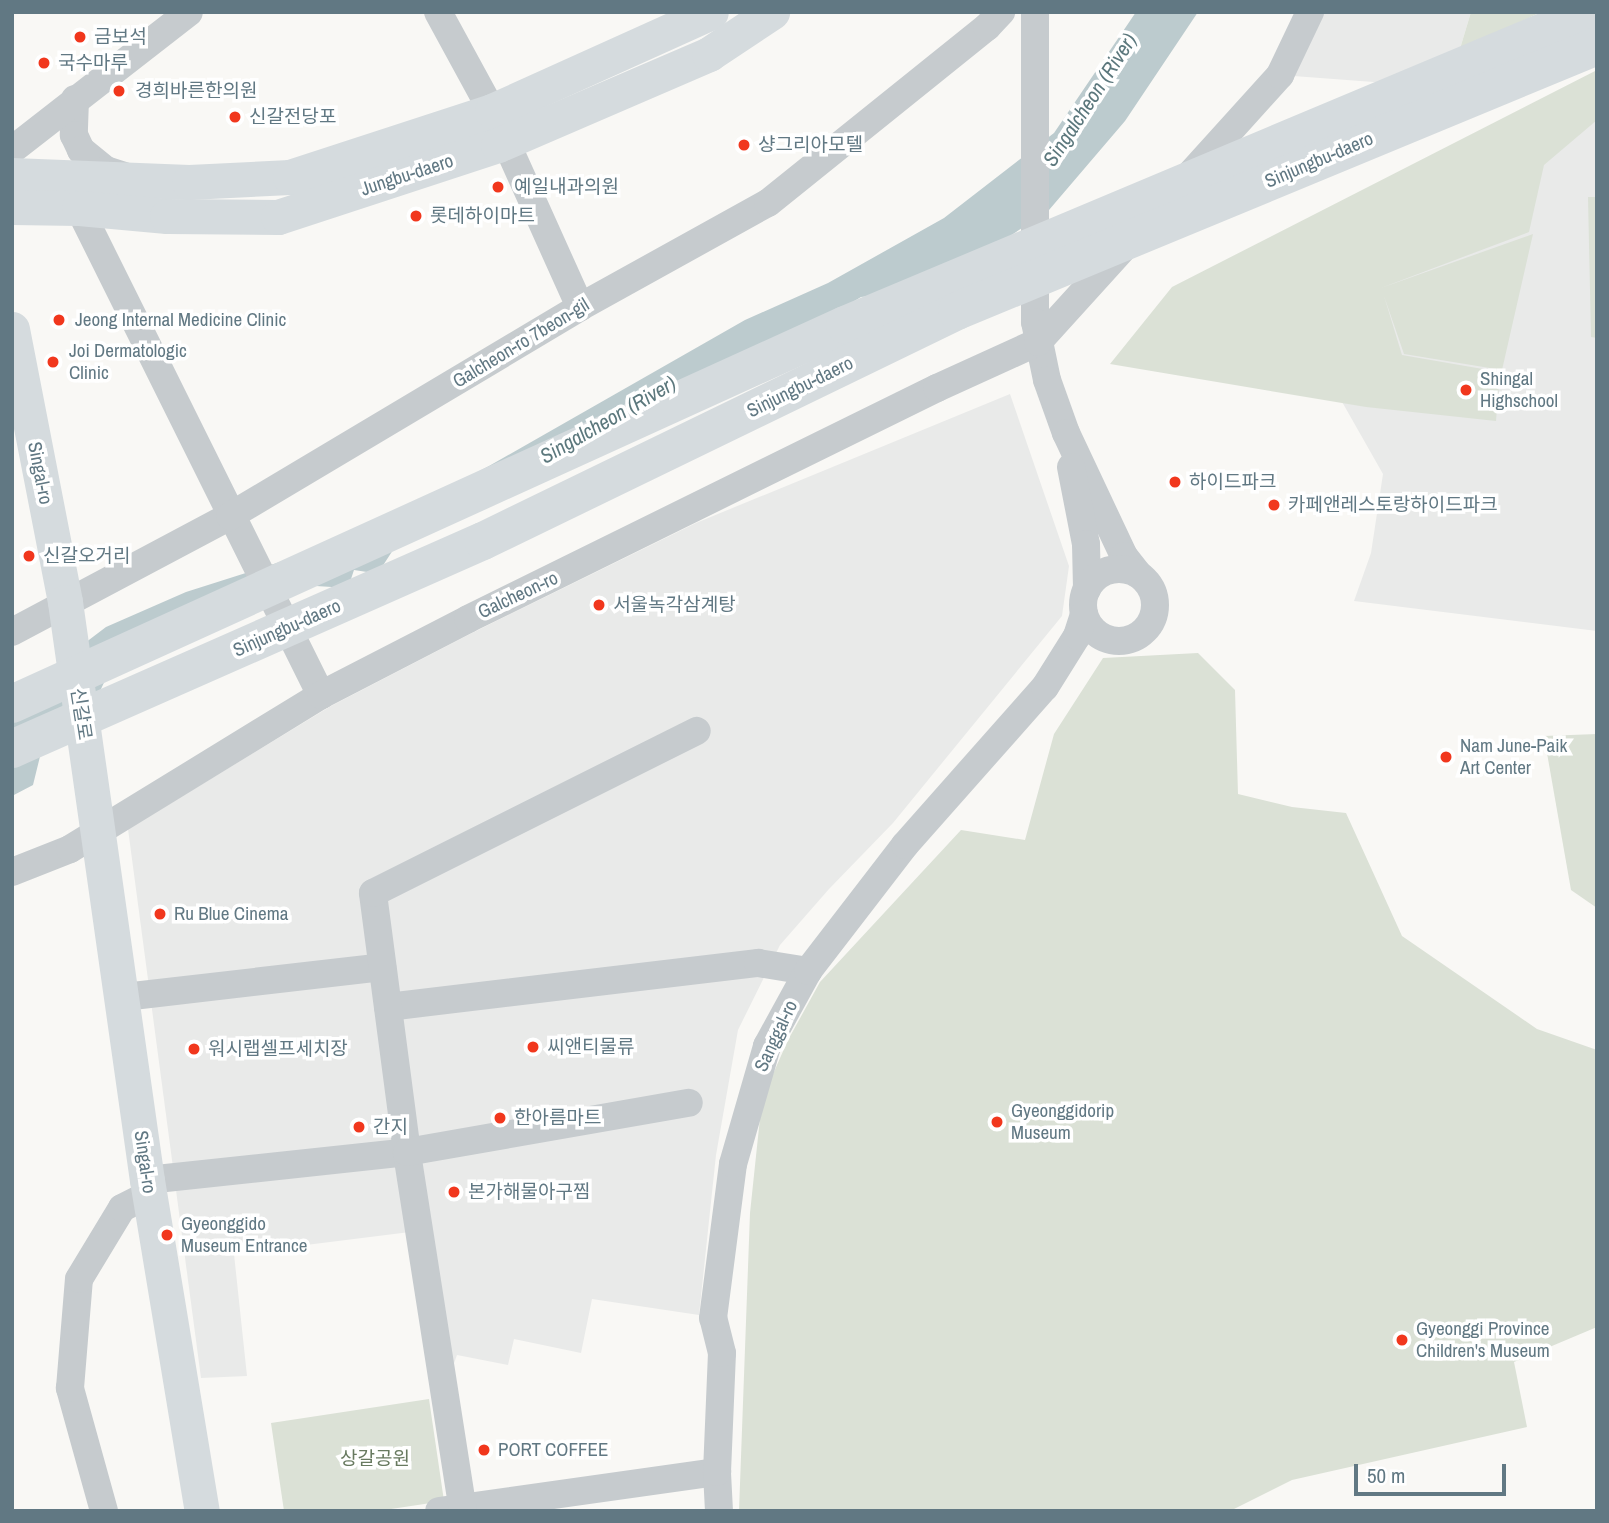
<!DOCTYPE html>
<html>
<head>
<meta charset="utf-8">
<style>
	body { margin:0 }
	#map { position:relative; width:1609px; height:1523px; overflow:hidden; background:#f9f8f5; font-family:"Archivo Narrow","Noto Sans KR",sans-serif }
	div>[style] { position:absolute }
	.built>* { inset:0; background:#e9eae9 }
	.green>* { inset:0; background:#dbe1d6 }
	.water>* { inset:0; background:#bccbce }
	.minor>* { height:28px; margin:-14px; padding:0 14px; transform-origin:14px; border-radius:14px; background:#c6cbce }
	.minor>.ring { margin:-14px; padding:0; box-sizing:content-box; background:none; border:28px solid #c6cbce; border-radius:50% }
	.major>* { height:35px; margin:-17.5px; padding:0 17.5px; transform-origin:17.5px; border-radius:17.5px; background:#d5dbde }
	.highway>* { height:38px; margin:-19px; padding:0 19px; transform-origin:19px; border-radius:19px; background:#d5dbde }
	.dots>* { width:19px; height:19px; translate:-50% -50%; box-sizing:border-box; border:4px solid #fff; border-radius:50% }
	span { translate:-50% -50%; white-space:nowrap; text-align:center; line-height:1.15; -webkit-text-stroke:7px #fff; paint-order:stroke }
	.poi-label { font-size:19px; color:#617883 }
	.left { translate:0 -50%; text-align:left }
	.street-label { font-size:19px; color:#617883 }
	.park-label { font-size:19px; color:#687a60 }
	.water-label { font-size:21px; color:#5c787d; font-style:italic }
	.frame { position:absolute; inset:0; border:14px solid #617883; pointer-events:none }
	.scale { position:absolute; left:1354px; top:1464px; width:152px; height:32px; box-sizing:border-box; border:4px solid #617883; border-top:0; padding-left:9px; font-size:21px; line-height:24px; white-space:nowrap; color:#617883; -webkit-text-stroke:5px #fff; paint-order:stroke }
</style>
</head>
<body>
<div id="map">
	<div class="built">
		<i style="clip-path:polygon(1310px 12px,1471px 12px,1459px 52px,1387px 83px,1280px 75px)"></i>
		<i style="clip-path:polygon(1597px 77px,1597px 631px,1354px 601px,1371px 553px,1383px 474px,1287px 305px)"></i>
		<i style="clip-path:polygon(1010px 394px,1069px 566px,1062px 616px,893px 823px,829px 889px,780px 945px,738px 1030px,716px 1155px,699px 1315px,592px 1299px,581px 1353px,514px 1339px,508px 1365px,457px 1355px,444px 1391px,418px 1231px,234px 1254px,247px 1376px,201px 1378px,128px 829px,331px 706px,474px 632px,696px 523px)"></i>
	</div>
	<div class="green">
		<i style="clip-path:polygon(1471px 12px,1541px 12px,1459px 52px)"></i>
		<i style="clip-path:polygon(1597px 70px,1597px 120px,1544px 165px,1529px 232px,1381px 288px,1533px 234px,1502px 370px,1404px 354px,1384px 296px,1402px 355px,1500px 372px,1496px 421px,1366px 407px,1110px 364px,1172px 287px)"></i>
		<i style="clip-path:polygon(1588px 197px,1597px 197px,1597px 338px,1591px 337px)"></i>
		<i style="clip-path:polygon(1198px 653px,1235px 690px,1238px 794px,1292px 807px,1346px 813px,1402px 936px,1537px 1029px,1597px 1050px,1597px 1327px,1514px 1362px,1527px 1427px,1292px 1480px,1230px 1511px,739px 1511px,750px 1213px,762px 1099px,788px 1040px,820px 982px,961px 830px,1025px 840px,1054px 734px,1103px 658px)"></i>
		<i style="clip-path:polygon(1597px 734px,1597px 908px,1571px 890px,1544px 736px)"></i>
		<i style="clip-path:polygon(429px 1399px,444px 1501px,378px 1511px,284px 1511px,271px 1423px)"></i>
	</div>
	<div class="water">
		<i style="clip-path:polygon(1136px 12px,1198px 12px,1125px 121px,1049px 210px,986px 252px,895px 293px,861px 297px,815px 325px,393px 550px,382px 567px,367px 572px,354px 570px,348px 588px,300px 585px,108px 674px,94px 704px,47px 728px,33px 785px,12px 796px,12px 693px,52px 668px,106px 627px,186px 592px,343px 542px,489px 466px,745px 320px,828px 283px,944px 218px,1054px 133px)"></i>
	</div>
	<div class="minor">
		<i style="left:438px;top:12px;width:113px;rotate:61.4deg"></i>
		<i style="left:492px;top:111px;width:215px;rotate:65.8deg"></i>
		<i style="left:1035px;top:12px;width:310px;rotate:90deg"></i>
		<i style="left:1035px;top:322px;width:59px;rotate:78.3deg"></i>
		<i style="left:1047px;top:380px;width:56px;rotate:70.3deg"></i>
		<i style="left:1066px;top:433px;width:136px;rotate:64.8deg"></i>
		<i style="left:1124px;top:556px;width:23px;rotate:52deg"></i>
		<i style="left:75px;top:99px;width:36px;rotate:92deg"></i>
		<i style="left:74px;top:135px;width:17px;rotate:65deg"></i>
		<i style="left:81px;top:150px;width:32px;rotate:39deg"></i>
		<i style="left:106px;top:170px;width:22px;rotate:18deg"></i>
		<i style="left:12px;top:150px;width:224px;rotate:-37.9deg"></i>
		<i style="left:1187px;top:178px;width:139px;rotate:-47.9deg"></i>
		<i style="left:1280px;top:75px;width:70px;rotate:-64.5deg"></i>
		<i style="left:79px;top:208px;width:544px;rotate:63.58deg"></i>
		<i style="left:1071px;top:467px;width:78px;rotate:79deg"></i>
		<i style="left:1086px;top:544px;width:45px;rotate:88.7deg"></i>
		<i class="ring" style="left:1083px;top:569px;width:44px;height:44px"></i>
		<i style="left:12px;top:632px;width:247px;rotate:-28deg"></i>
		<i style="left:230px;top:516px;width:408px;rotate:-30.8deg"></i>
		<i style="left:580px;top:307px;width:215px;rotate:-29deg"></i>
		<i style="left:768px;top:203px;width:281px;rotate:-38.8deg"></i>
		<i style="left:987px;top:27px;width:21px;rotate:-47deg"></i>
		<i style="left:12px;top:872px;width:62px;rotate:-21.6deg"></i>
		<i style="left:70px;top:849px;width:294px;rotate:-31.5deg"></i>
		<i style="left:321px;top:695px;width:165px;rotate:-27.3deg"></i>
		<i style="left:468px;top:619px;width:523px;rotate:-26.22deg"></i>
		<i style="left:937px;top:388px;width:111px;rotate:-24.5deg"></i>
		<i style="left:1038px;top:342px;width:132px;rotate:-47.8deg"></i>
		<i style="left:124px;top:997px;width:260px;rotate:-6.6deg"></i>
		<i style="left:388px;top:1007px;width:373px;rotate:-6.8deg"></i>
		<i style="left:758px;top:963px;width:51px;rotate:9.1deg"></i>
		<i style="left:147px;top:1180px;width:262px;rotate:-6.1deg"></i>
		<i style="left:407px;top:1152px;width:261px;rotate:-97.5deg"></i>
		<i style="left:373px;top:893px;width:362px;rotate:-26.6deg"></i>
		<i style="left:104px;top:1511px;width:128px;rotate:-105.5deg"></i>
		<i style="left:70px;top:1388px;width:109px;rotate:-85.3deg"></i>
		<i style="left:79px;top:1279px;width:83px;rotate:-58.8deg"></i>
		<i style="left:122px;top:1208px;width:31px;rotate:-27deg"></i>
		<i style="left:439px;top:1511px;width:281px;rotate:-8deg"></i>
		<i style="left:463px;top:1511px;width:363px;rotate:-98.9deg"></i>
		<i style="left:407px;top:1152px;width:286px;rotate:-9.9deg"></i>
		<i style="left:719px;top:1511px;width:39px;rotate:-93deg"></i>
		<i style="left:717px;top:1472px;width:119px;rotate:-87.6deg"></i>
		<i style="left:722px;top:1353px;width:36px;rotate:-104deg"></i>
		<i style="left:713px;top:1318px;width:155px;rotate:-82.6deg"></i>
		<i style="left:733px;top:1164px;width:123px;rotate:-73.9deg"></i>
		<i style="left:767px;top:1046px;width:85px;rotate:-61.3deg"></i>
		<i style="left:808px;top:971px;width:159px;rotate:-52.4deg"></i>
		<i style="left:905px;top:845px;width:211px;rotate:-48.5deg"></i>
		<i style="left:1045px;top:687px;width:60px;rotate:-57.9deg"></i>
		<i style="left:1077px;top:636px;width:23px;rotate:-72deg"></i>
	</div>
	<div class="major">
		<i style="left:12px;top:175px;width:177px;rotate:2.3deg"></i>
		<i style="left:189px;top:182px;width:101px;rotate:-2.8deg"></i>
		<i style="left:290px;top:177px;width:213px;rotate:-18.1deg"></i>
		<i style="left:492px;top:111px;width:240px;rotate:-24.3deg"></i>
		<i style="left:12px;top:207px;width:67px;rotate:0.9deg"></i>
		<i style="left:79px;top:208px;width:88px;rotate:5.2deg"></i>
		<i style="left:167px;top:216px;width:111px;rotate:0.5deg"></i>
		<i style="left:278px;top:217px;width:231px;rotate:-18.1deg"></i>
		<i style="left:498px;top:145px;width:230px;rotate:-23.3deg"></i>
		<i style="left:709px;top:54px;width:76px;rotate:-33.7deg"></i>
		<i style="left:12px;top:329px;width:278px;rotate:79deg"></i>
		<i style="left:65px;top:602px;width:584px;rotate:81.93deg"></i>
		<i style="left:147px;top:1180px;width:336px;rotate:80.6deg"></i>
	</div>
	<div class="highway">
		<i style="left:12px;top:704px;width:915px;rotate:-24.46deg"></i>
		<i style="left:845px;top:325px;width:809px;rotate:-22.76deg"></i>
		<i style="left:12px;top:749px;width:515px;rotate:-23.83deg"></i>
		<i style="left:483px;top:541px;width:527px;rotate:-25.88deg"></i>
		<i style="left:957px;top:311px;width:693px;rotate:-22.49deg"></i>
	</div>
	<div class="dots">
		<i style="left:80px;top:37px;background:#f1371d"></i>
		<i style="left:44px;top:63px;background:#f1371d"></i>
		<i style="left:119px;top:91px;background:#f1371d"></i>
		<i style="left:235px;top:117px;background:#f1371d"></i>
		<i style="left:744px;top:145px;background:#f1371d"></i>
		<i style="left:498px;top:187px;background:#f1371d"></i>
		<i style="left:416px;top:216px;background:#f1371d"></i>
		<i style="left:59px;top:320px;background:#f1371d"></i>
		<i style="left:53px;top:362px;background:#f1371d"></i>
		<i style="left:1466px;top:390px;background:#f1371d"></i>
		<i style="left:1175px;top:482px;background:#f1371d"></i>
		<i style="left:1274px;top:505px;background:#f1371d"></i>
		<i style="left:29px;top:556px;background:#f1371d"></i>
		<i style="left:599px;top:605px;background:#f1371d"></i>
		<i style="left:1446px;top:757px;background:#f1371d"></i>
		<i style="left:160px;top:914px;background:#f1371d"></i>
		<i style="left:533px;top:1047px;background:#f1371d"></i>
		<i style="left:194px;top:1049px;background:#f1371d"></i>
		<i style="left:500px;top:1118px;background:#f1371d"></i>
		<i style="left:997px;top:1122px;background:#f1371d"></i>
		<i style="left:359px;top:1127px;background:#f1371d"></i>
		<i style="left:454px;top:1192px;background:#f1371d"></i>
		<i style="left:167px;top:1235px;background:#f1371d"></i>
		<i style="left:1402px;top:1340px;background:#f1371d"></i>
		<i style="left:484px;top:1450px;background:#f1371d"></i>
	</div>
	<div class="poi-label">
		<span class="left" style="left:94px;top:37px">금보석</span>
		<span class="left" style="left:58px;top:63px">국수마루</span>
		<span class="left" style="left:135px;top:91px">경희바른한의원</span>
		<span class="left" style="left:249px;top:117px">신갈전당포</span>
		<span class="left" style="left:758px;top:145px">샹그리아모텔</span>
		<span class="left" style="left:514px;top:187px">예일내과의원</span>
		<span class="left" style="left:430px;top:216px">롯데하이마트</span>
		<span class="left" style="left:75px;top:320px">Jeong Internal Medicine Clinic</span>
		<span class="left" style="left:69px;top:362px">Joi Dermatologic<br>Clinic</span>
		<span class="left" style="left:1480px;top:390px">Shingal<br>Highschool</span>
		<span class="left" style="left:1189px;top:482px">하이드파크</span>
		<span class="left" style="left:1288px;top:505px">카페앤레스토랑하이드파크</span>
		<span class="left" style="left:43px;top:556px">신갈오거리</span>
		<span class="left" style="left:613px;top:605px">서울녹각삼계탕</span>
		<span class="left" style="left:1460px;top:757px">Nam June-Paik<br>Art Center</span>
		<span class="left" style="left:174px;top:914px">Ru Blue Cinema</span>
		<span class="left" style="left:547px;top:1047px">씨앤티물류</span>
		<span class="left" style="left:208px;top:1049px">워시랩셀프세치장</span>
		<span class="left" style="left:1011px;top:1122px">Gyeonggidorip<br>Museum</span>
		<span class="left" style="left:514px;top:1118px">한아름마트</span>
		<span class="left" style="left:373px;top:1127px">간지</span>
		<span class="left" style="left:468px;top:1192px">본가해물아구찜</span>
		<span class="left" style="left:181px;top:1235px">Gyeonggido<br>Museum Entrance</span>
		<span class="left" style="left:1416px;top:1340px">Gyeonggi Province<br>Children's Museum</span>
		<span class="left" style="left:498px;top:1450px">PORT COFFEE</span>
	</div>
	<div class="street-label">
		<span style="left:1319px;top:160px;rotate:-23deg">Sinjungbu-daero</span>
		<span style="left:407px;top:175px;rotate:-18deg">Jungbu-daero</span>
		<span style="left:521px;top:343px;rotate:-31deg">Galcheon-ro 7beon-gil</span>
		<span style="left:800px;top:387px;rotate:-26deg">Sinjungbu-daero</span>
		<span style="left:40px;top:473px;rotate:79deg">Singal-ro</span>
		<span style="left:518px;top:595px;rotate:-25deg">Galcheon-ro</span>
		<span style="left:287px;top:628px;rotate:-24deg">Sinjungbu-daero</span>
		<span style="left:81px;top:714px;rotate:81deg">신갈로</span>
		<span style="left:776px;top:1036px;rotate:-65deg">Sanggal-ro</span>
		<span style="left:145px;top:1162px;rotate:82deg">Singal-ro</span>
	</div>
	<div class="park-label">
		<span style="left:375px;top:1459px">상갈공원</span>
	</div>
	<div class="water-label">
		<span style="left:1090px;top:100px;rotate:-57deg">Singalcheon (River)</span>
		<span style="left:608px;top:420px;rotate:-30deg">Singalcheon (River)</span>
	</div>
	<div class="frame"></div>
	<div class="scale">50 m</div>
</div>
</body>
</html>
